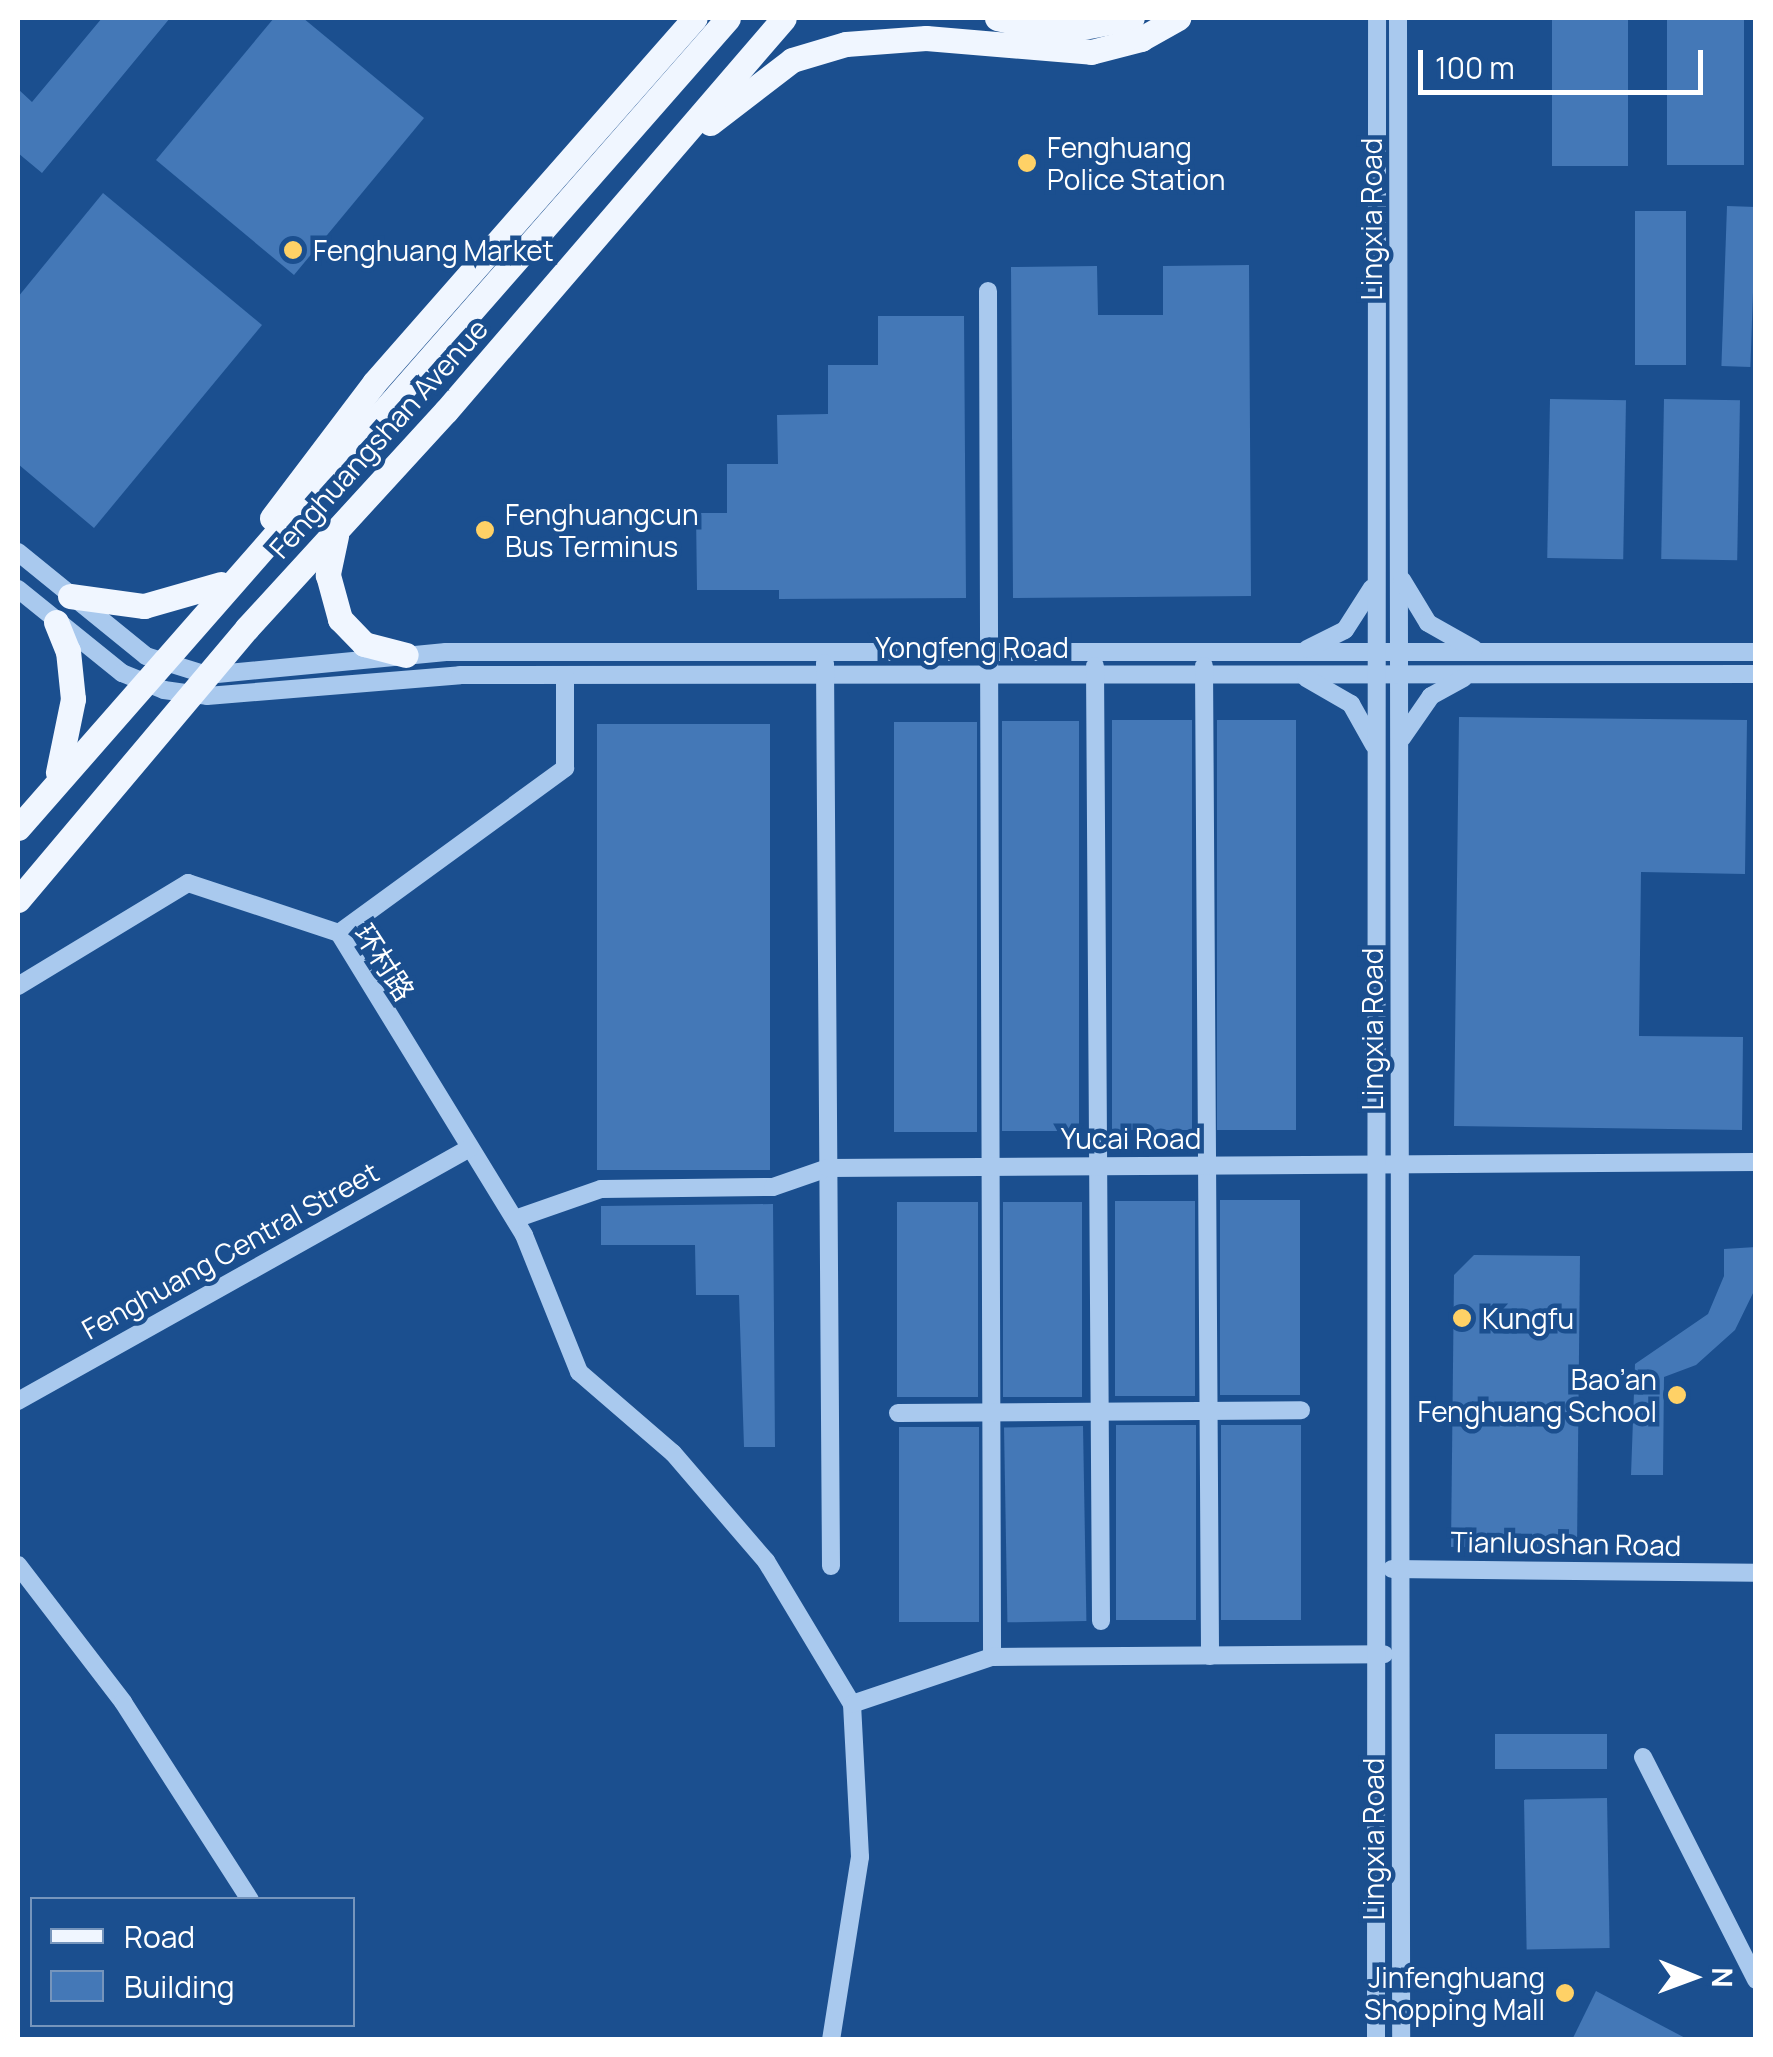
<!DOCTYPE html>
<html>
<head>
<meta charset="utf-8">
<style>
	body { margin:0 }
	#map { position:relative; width:1773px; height:2057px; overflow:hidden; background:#1b4f8f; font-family:Manrope,"Noto Sans SC",sans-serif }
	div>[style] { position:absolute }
	.building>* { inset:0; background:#4478b7; transform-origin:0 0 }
	.minor>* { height:18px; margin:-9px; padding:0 9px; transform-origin:9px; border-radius:9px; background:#a9c9ee }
	.major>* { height:25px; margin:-12.5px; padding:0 12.5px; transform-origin:12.5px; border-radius:12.5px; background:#f0f6ff }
	.dots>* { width:28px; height:28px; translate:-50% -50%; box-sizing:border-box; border:5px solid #1b4f8f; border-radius:50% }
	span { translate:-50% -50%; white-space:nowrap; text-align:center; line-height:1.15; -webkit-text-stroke:9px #1b4f8f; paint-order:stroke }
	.poi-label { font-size:28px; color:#fff }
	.left { translate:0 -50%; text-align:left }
	.right { translate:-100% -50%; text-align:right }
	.street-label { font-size:28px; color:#fff }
	.frame { position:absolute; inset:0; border:20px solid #fff; pointer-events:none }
	.legend { position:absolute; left:30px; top:1897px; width:325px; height:130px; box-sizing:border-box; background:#1b4f8f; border:2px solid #7695bc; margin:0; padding:12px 18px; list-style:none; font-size:30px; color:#fff }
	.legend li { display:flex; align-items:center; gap:20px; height:50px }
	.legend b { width:50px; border:2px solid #7695bc }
	.north { position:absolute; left:1643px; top:1927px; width:100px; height:100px; -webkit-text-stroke:8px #1b4f8f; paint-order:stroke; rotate:91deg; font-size:28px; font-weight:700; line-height:40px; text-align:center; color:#fff }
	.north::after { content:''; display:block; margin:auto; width:35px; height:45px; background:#fff; clip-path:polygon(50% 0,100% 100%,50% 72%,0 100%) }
	.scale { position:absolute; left:1418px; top:50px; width:285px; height:45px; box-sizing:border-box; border:5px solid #fff; border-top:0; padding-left:12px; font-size:30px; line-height:35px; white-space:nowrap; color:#fff; -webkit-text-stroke:8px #1b4f8f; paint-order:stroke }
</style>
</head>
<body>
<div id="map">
	<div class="building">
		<i style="clip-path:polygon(102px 18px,170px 18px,42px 173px,18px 153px,18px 89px,32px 102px)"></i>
		<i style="clip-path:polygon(274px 18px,303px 18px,424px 118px,294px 275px,156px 160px)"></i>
		<i style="left:1552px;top:18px;width:76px;height:148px"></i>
		<i style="left:1667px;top:18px;width:77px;height:147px"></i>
		<i style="clip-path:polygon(103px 193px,262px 325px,94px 528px,18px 464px,18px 297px)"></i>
		<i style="left:1727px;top:206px;width:29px;height:160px;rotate:2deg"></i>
		<i style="left:1635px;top:211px;width:51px;height:154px"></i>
		<i style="clip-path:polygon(1249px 265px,1251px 596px,1013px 598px,1011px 267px,1097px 266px,1098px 315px,1163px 315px,1163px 266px)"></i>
		<i style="clip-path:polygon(878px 316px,964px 316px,966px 598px,779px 599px,779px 590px,697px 590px,696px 513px,727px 513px,727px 464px,778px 464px,777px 415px,828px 414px,828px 365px,878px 365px)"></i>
		<i style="left:1550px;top:399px;width:76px;height:159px;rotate:1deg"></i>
		<i style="left:1664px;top:399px;width:76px;height:160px;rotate:1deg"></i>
		<i style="clip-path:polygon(1459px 717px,1747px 720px,1745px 874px,1641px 872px,1639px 1036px,1743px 1037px,1742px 1130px,1454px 1126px)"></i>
		<i style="left:1192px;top:720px;width:410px;height:80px;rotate:90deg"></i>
		<i style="left:1217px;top:720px;width:79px;height:410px"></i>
		<i style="left:1079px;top:721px;width:410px;height:77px;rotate:90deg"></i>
		<i style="left:977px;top:722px;width:410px;height:83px;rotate:90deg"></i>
		<i style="left:770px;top:724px;width:446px;height:173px;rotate:90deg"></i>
		<i style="left:1300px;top:1200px;width:195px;height:80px;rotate:90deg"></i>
		<i style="left:1115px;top:1201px;width:80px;height:195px"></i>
		<i style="left:978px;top:1202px;width:195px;height:81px;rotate:90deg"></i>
		<i style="left:1003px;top:1202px;width:79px;height:195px"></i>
		<i style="clip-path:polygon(773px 1204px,775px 1447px,744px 1447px,739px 1295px,696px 1295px,695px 1245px,601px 1245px,601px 1206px)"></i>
		<i style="clip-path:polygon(1756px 1247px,1756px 1287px,1735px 1330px,1696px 1365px,1664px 1377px,1663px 1475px,1631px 1475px,1635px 1364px,1708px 1314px,1724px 1276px,1724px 1249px)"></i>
		<i style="clip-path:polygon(1474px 1255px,1580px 1256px,1577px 1548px,1451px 1547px,1454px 1275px)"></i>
		<i style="left:1196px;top:1425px;width:195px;height:80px;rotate:90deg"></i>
		<i style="left:1221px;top:1425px;width:80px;height:195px"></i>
		<i style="left:1083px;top:1426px;width:195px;height:79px;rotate:89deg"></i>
		<i style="left:899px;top:1427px;width:80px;height:195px"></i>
		<i style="left:1607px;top:1734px;width:35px;height:112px;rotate:90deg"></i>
		<i style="left:1607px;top:1798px;width:150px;height:83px;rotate:89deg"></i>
		<i style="clip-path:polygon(1596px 1991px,1689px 2040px,1572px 2040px)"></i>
	</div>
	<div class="minor">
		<i style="left:1398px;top:18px;width:2022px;rotate:89.91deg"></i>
		<i style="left:988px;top:291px;width:1366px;rotate:89.83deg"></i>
		<i style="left:18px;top:552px;width:165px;rotate:39.1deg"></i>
		<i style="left:146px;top:656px;width:64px;rotate:17.3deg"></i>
		<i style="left:207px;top:675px;width:240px;rotate:-5.5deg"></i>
		<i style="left:446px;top:652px;width:1310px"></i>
		<i style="left:1402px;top:580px;width:50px;rotate:58.8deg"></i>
		<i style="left:1428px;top:623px;width:53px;rotate:29.5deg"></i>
		<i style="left:18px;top:589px;width:134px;rotate:38.9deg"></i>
		<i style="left:122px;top:673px;width:45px;rotate:22deg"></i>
		<i style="left:164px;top:690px;width:43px;rotate:7.9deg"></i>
		<i style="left:207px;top:696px;width:254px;rotate:-4.7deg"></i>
		<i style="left:460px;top:675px;width:1296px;rotate:-0.04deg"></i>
		<i style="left:1307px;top:649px;width:42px;rotate:-26.6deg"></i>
		<i style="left:1345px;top:630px;width:50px;rotate:-57.3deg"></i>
		<i style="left:825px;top:663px;width:903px;rotate:89.62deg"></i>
		<i style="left:1095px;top:666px;width:955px;rotate:89.64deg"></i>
		<i style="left:1204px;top:666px;width:990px;rotate:89.65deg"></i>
		<i style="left:1306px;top:678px;width:52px;rotate:30deg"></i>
		<i style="left:1351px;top:704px;width:47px;rotate:60.7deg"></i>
		<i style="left:1402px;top:738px;width:51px;rotate:-55.4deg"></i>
		<i style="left:1431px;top:696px;width:37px;rotate:-29deg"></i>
		<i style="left:339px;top:933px;width:280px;rotate:-36.1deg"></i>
		<i style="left:565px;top:768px;width:93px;rotate:-90deg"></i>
		<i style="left:18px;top:986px;width:199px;rotate:-31.2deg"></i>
		<i style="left:188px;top:883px;width:159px;rotate:18.3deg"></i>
		<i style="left:339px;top:933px;width:354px;rotate:58.5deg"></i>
		<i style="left:524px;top:1235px;width:148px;rotate:68.1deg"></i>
		<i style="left:579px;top:1372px;width:124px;rotate:40.8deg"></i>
		<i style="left:673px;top:1453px;width:143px;rotate:49.3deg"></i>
		<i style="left:766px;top:1561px;width:167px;rotate:59deg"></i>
		<i style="left:852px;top:1704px;width:153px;rotate:87deg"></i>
		<i style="left:860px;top:1857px;width:185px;rotate:99deg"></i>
		<i style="left:515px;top:1219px;width:91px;rotate:-19.2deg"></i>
		<i style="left:601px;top:1189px;width:172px;rotate:-0.7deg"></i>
		<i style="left:773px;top:1187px;width:58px;rotate:-19.1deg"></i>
		<i style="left:828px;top:1168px;width:928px;rotate:-0.37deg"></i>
		<i style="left:18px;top:1401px;width:518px;rotate:-29.24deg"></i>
		<i style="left:898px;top:1413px;width:403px;rotate:-0.4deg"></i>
		<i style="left:18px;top:1565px;width:173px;rotate:52.5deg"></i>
		<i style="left:123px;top:1702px;width:235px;rotate:57.3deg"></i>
		<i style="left:1392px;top:1569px;width:364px;rotate:0.6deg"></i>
		<i style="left:852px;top:1704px;width:148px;rotate:-18.6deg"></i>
		<i style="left:992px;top:1657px;width:392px;rotate:-0.4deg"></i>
		<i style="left:1643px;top:1757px;width:250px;rotate:63.1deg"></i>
		<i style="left:1376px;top:2040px;width:2022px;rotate:-89.97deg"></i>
	</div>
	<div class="major">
		<i style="left:997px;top:18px;width:62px;rotate:13.1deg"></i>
		<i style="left:1057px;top:32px;width:76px;rotate:-10.6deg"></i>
		<i style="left:710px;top:123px;width:103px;rotate:-37.5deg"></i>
		<i style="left:792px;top:60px;width:56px;rotate:-16.5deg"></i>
		<i style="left:846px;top:44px;width:80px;rotate:-4.3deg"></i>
		<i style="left:926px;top:38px;width:166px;rotate:4.8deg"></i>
		<i style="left:1091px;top:52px;width:52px;rotate:-14.6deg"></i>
		<i style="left:1141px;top:39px;width:43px;rotate:-29.6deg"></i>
		<i style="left:272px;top:518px;width:169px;rotate:-52.9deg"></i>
		<i style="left:374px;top:383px;width:486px;rotate:-48.7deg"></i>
		<i style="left:336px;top:536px;width:40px;rotate:102deg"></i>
		<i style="left:328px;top:575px;width:46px;rotate:74.7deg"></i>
		<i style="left:340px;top:619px;width:35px;rotate:46deg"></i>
		<i style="left:364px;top:644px;width:43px;rotate:14.7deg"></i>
		<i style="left:70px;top:596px;width:75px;rotate:7.7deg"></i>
		<i style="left:144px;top:606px;width:80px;rotate:-15.9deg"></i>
		<i style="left:56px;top:622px;width:31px;rotate:68deg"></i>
		<i style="left:68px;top:651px;width:48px;rotate:84.1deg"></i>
		<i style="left:73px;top:699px;width:75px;rotate:101.6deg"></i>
		<i style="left:18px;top:828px;width:1077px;rotate:-48.76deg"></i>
		<i style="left:18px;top:900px;width:356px;rotate:-49.9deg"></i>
		<i style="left:247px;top:628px;width:294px;rotate:-47.5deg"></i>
		<i style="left:446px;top:411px;width:518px;rotate:-49.3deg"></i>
	</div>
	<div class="dots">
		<i style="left:1027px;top:163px;background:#ffd166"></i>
		<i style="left:293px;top:250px;background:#ffd166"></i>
		<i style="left:485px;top:530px;background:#ffd166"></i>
		<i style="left:1462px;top:1318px;background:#ffd166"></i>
		<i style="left:1677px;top:1395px;background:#ffd166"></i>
		<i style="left:1565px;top:1993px;background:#ffd166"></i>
	</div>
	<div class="poi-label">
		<span class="left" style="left:1047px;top:163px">Fenghuang<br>Police Station</span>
		<span class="left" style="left:313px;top:250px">Fenghuang Market</span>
		<span class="left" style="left:505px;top:530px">Fenghuangcun<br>Bus Terminus</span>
		<span class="left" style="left:1482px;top:1318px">Kungfu</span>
		<span class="right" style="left:1657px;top:1395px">Bao’an<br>Fenghuang School</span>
		<span class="right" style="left:1545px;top:1993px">Jinfenghuang<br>Shopping Mall</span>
	</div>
	<div class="street-label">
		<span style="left:1371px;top:219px;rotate:-90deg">Lingxia Road</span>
		<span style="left:378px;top:438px;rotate:-48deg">Fenghuangshan Avenue</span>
		<span style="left:972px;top:647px">Yongfeng Road</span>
		<span style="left:385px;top:962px;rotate:57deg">环村路</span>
		<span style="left:1372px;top:1029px;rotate:-90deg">Lingxia Road</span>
		<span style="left:1131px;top:1138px">Yucai Road</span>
		<span style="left:230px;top:1250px;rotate:-29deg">Fenghuang Central Street</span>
		<span style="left:1566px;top:1543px;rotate:1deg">Tianluoshan Road</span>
		<span style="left:1373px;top:1839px;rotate:-90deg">Lingxia Road</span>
	</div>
	<div class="frame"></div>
	<ul class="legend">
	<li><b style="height:12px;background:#f0f6ff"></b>Road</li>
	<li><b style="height:28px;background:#4478b7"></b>Building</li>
	</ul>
	<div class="north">N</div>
	<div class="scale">100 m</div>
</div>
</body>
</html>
